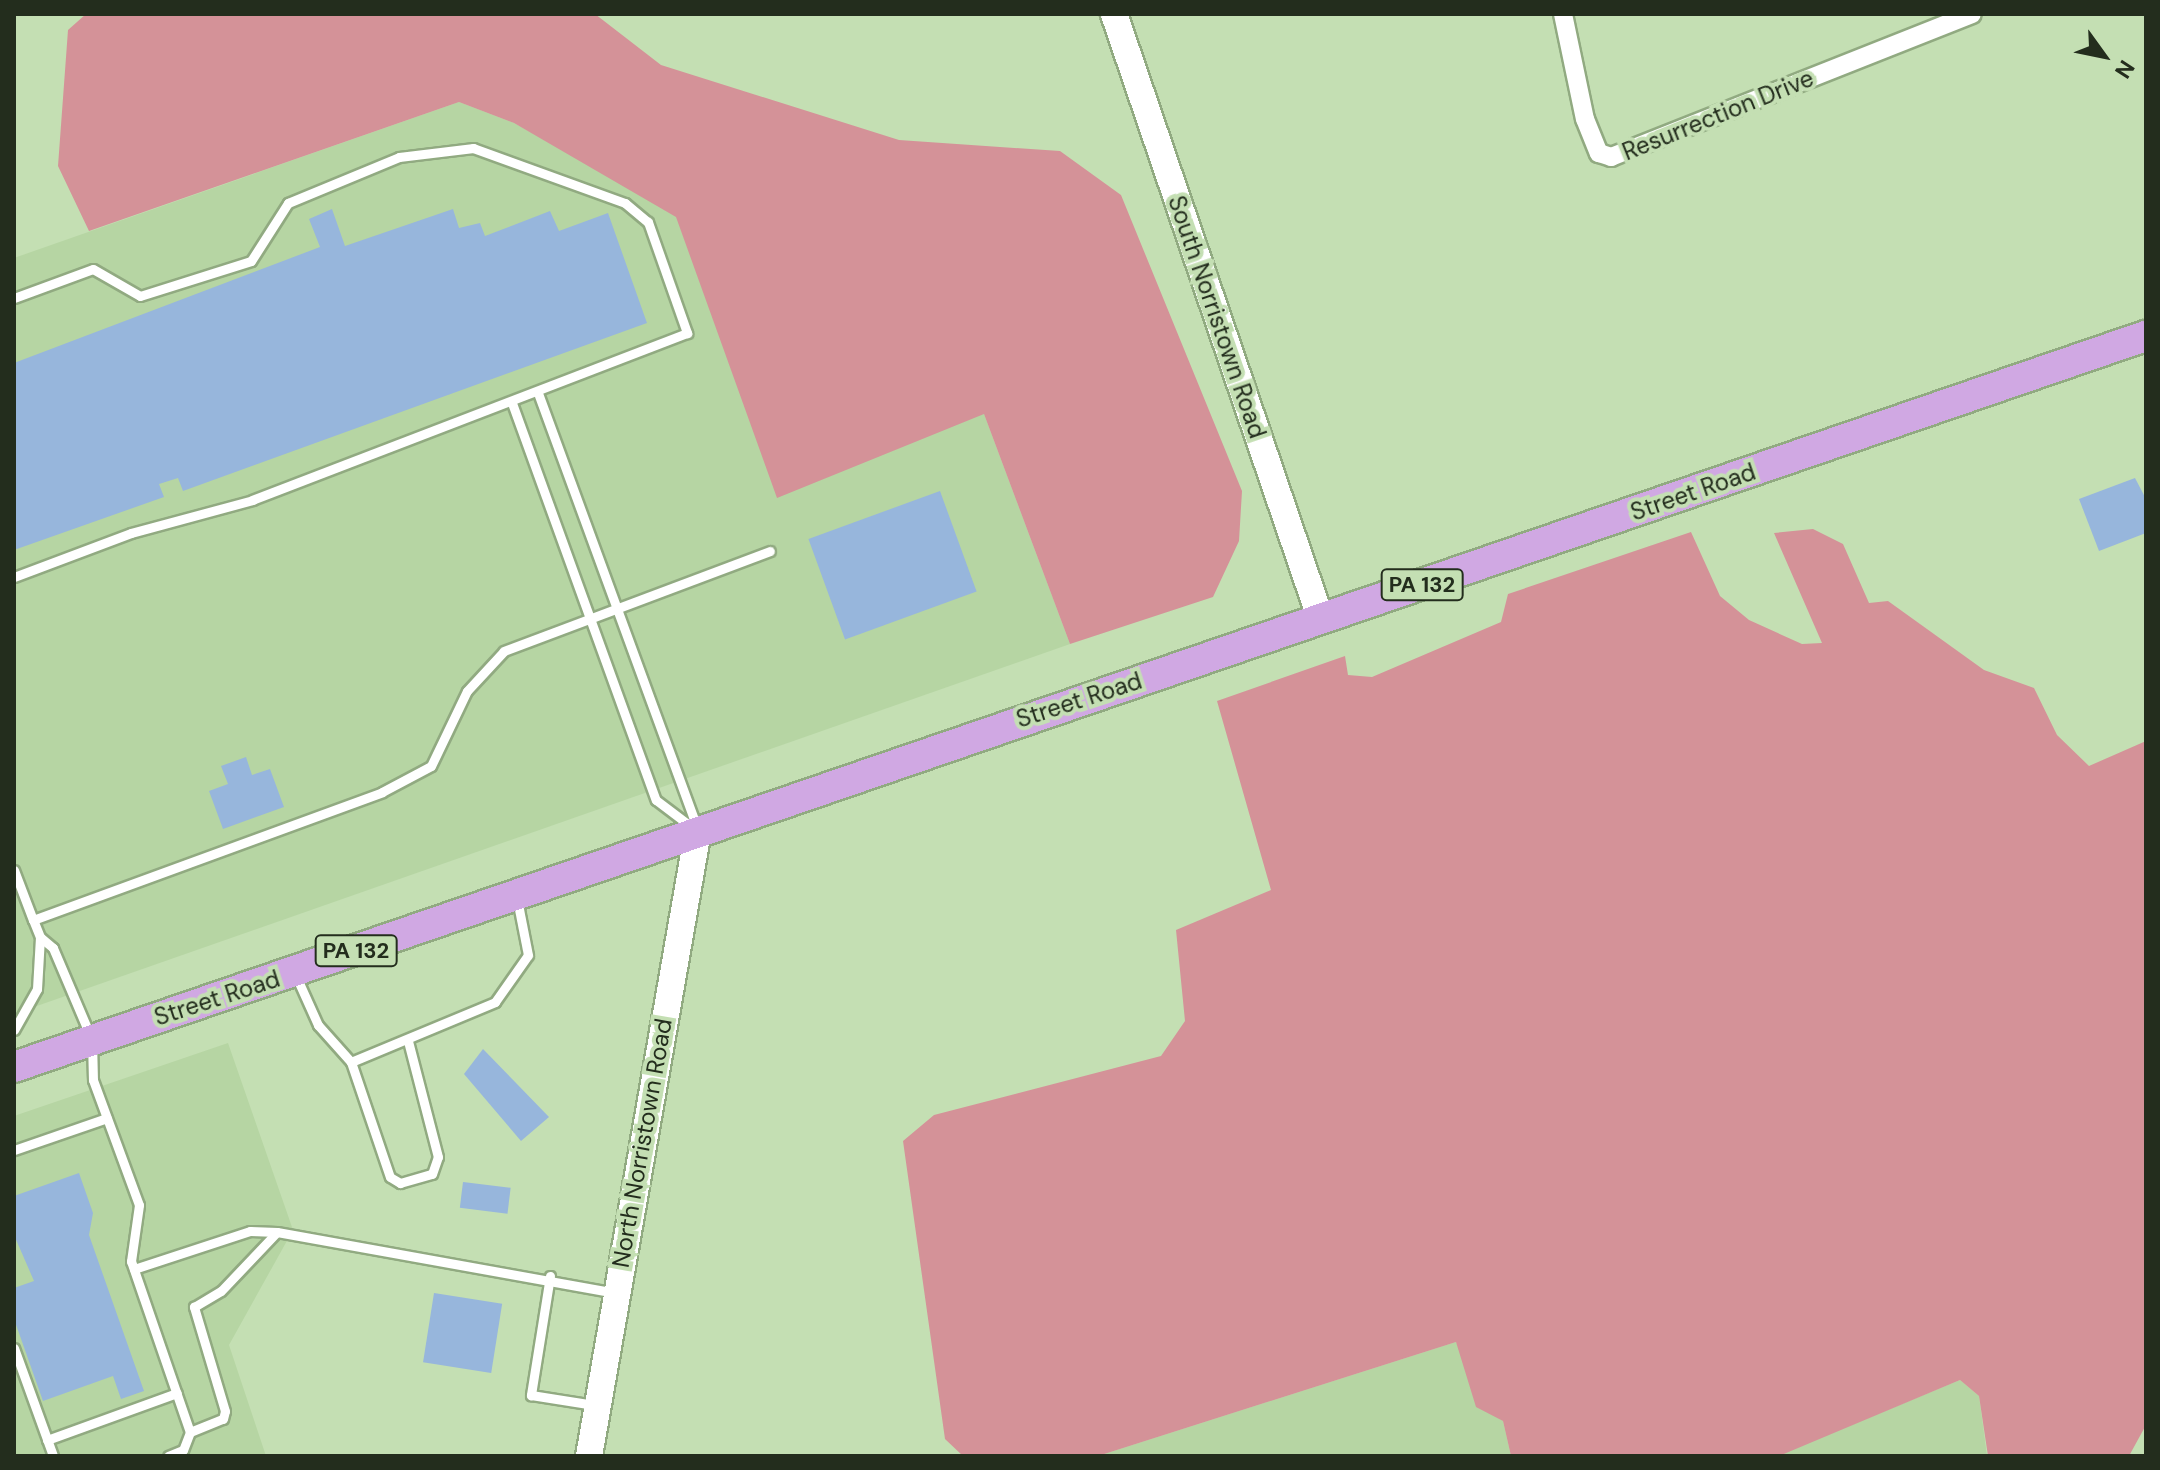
<!DOCTYPE html>
<html>
<head>
<meta charset="utf-8">
<style>
	body { margin:0 }
	#map { position:relative; width:2160px; height:1470px; overflow:hidden; background:#c4dfb3; font-family:"DM Sans",sans-serif }
	div>[style] { position:absolute }
	.built>* { inset:0; background:#b6d5a3 }
	.green>* { inset:0; background:#d49298 }
	.building>* { inset:0; background:#97b6dc; transform-origin:0 0 }
	.roads { filter:drop-shadow(2px 0 #91aa81) drop-shadow(-2px 0 #91aa81) drop-shadow(0 2px #91aa81) drop-shadow(0 -2px #91aa81) }
	.lane>* { height:9px; margin:-4.5px; padding:0 4.5px; transform-origin:4.5px; border-radius:4.5px; background:#fff }
	.street>* { height:18px; margin:-9px; padding:0 9px; transform-origin:9px; border-radius:9px; background:#fff }
	.secondary>* { height:26px; margin:-13px; padding:0 13px; transform-origin:13px; border-radius:13px; background:#fff }
	.primary>* { height:30px; margin:-15px; padding:0 15px; transform-origin:15px; border-radius:15px; background:#d0a8e3 }
	span { translate:-50% -50%; white-space:nowrap; text-align:center; line-height:1.15; -webkit-text-stroke:8px #c4dfb3; paint-order:stroke }
	.shield-label span { padding:2px 6px; background:#c4dfb3; border:2px solid; border-radius:6px; -webkit-text-stroke-width:0 }
	.shield-label { font-size:22px; color:#232d1d; font-weight:700 }
	.street-label { font-size:24px; color:#232d1d }
	.frame { position:absolute; inset:0; border:16px solid #232d1d; pointer-events:none }
	.north { position:absolute; left:2064px; top:16px; width:80px; height:80px; -webkit-text-stroke:6px #c4dfb3; paint-order:stroke; rotate:123deg; font-size:22px; font-weight:700; line-height:32px; text-align:center; color:#232d1d }
	.north::after { content:''; display:block; margin:auto; width:28px; height:36px; background:#232d1d; clip-path:polygon(50% 0,100% 100%,50% 72%,0 100%) }
</style>
</head>
<body>
<div id="map">
	<div class="built">
		<i style="clip-path:polygon(459px 102px,514px 123px,680px 214px,984px 414px,1070px 644px,14px 1014px,14px 258px)"></i>
		<i style="clip-path:polygon(228px 1043px,293px 1230px,229px 1345px,266px 1456px,14px 1456px,14px 1116px)"></i>
		<i style="clip-path:polygon(1456px 1342px,1488px 1411px,1503px 1421px,1511px 1456px,1098px 1456px)"></i>
		<i style="clip-path:polygon(1960px 1380px,1979px 1396px,1987px 1456px,1776px 1456px)"></i>
	</div>
	<div class="green">
		<i style="clip-path:polygon(86px 14px,595px 14px,661px 65px,899px 140px,1060px 151px,1121px 195px,1242px 491px,1239px 541px,1213px 597px,1070px 644px,984px 414px,777px 498px,676px 217px,514px 123px,459px 102px,89px 231px,58px 166px,68px 30px)"></i>
		<i style="clip-path:polygon(1813px 529px,1843px 544px,1869px 603px,1888px 601px,1984px 670px,2034px 688px,2057px 735px,2089px 766px,2146px 741px,2146px 1425px,2129px 1456px,1988px 1456px,1979px 1396px,1960px 1380px,1779px 1456px,1511px 1456px,1503px 1421px,1476px 1407px,1456px 1342px,1098px 1456px,963px 1456px,945px 1439px,903px 1141px,934px 1115px,1161px 1056px,1185px 1021px,1176px 930px,1271px 890px,1217px 701px,1345px 656px,1348px 675px,1372px 677px,1501px 622px,1508px 594px,1691px 532px,1720px 596px,1749px 620px,1802px 644px,1822px 643px,1774px 533px)"></i>
	</div>
	<div class="building">
		<i style="clip-path:polygon(332px 209px,345px 246px,453px 209px,459px 228px,480px 223px,485px 236px,550px 211px,559px 231px,608px 213px,647px 323px,183px 491px,178px 478px,159px 484px,164px 497px,14px 550px,14px 363px,320px 247px,309px 219px)"></i>
		<i style="clip-path:polygon(2135px 478px,2146px 499px,2146px 533px,2099px 551px,2079px 499px)"></i>
		<i style="left:940px;top:491px;width:107px;height:140px;rotate:70deg"></i>
		<i style="clip-path:polygon(246px 757px,252px 775px,270px 769px,284px 807px,223px 829px,209px 791px,228px 784px,221px 766px)"></i>
		<i style="clip-path:polygon(483px 1049px,549px 1117px,521px 1141px,464px 1074px)"></i>
		<i style="clip-path:polygon(79px 1173px,93px 1213px,89px 1235px,144px 1391px,121px 1399px,113px 1376px,43px 1401px,14px 1319px,14px 1288px,34px 1281px,14px 1235px,14px 1196px)"></i>
		<i style="left:463px;top:1182px;width:48px;height:26px;rotate:7deg"></i>
		<i style="left:434px;top:1293px;width:69px;height:70px;rotate:9deg"></i>
	</div>
	<div class="roads">
		<div class="lane">
			<i style="left:14px;top:298px;width:84px;rotate:-20.2deg"></i>
			<i style="left:93px;top:269px;width:54px;rotate:29.9deg"></i>
			<i style="left:140px;top:296px;width:116px;rotate:-17.5deg"></i>
			<i style="left:251px;top:261px;width:69px;rotate:-57.5deg"></i>
			<i style="left:288px;top:203px;width:120px;rotate:-22.5deg"></i>
			<i style="left:399px;top:157px;width:75px;rotate:-6.9deg"></i>
			<i style="left:473px;top:148px;width:162px;rotate:19.9deg"></i>
			<i style="left:625px;top:203px;width:30px;rotate:40deg"></i>
			<i style="left:648px;top:222px;width:118px;rotate:70.6deg"></i>
			<i style="left:687px;top:333px;width:465px;rotate:159deg"></i>
			<i style="left:253px;top:500px;width:126px;rotate:164.9deg"></i>
			<i style="left:131px;top:533px;width:125px;rotate:159.4deg"></i>
			<i style="left:538px;top:393px;width:463px;rotate:69.9deg"></i>
			<i style="left:512px;top:403px;width:422px;rotate:70.1deg"></i>
			<i style="left:656px;top:800px;width:46px;rotate:37.1deg"></i>
			<i style="left:14px;top:870px;width:53px;rotate:69.2deg"></i>
			<i style="left:33px;top:920px;width:372px;rotate:-20.1deg"></i>
			<i style="left:382px;top:792px;width:55px;rotate:-28deg"></i>
			<i style="left:431px;top:766px;width:83px;rotate:-64.4deg"></i>
			<i style="left:467px;top:691px;width:54px;rotate:-47.2deg"></i>
			<i style="left:504px;top:651px;width:284px;rotate:-20.6deg"></i>
			<i style="left:40px;top:937px;width:17px;rotate:40deg"></i>
			<i style="left:53px;top:948px;width:100px;rotate:67deg"></i>
			<i style="left:92px;top:1040px;width:40px;rotate:88.6deg"></i>
			<i style="left:93px;top:1080px;width:133px;rotate:69.8deg"></i>
			<i style="left:139px;top:1205px;width:57px;rotate:98.1deg"></i>
			<i style="left:131px;top:1261px;width:181px;rotate:71deg"></i>
			<i style="left:190px;top:1432px;width:19px;rotate:111deg"></i>
			<i style="left:183px;top:1450px;width:16px;rotate:158deg"></i>
			<i style="left:296px;top:976px;width:54px;rotate:65.8deg"></i>
			<i style="left:318px;top:1025px;width:50px;rotate:48.3deg"></i>
			<i style="left:351px;top:1062px;width:156px;rotate:-22.6deg"></i>
			<i style="left:495px;top:1002px;width:57px;rotate:-54.9deg"></i>
			<i style="left:528px;top:955px;width:57px;rotate:-101.1deg"></i>
			<i style="left:14px;top:1030px;width:47px;rotate:-60.7deg"></i>
			<i style="left:37px;top:989px;width:52px;rotate:-86.7deg"></i>
			<i style="left:40px;top:937px;width:18px;rotate:-112deg"></i>
			<i style="left:351px;top:1062px;width:121px;rotate:71.3deg"></i>
			<i style="left:390px;top:1177px;width:12px;rotate:31deg"></i>
			<i style="left:400px;top:1183px;width:33px;rotate:-16deg"></i>
			<i style="left:432px;top:1174px;width:18px;rotate:-71deg"></i>
			<i style="left:438px;top:1157px;width:120px;rotate:-104.5deg"></i>
			<i style="left:14px;top:1150px;width:98px;rotate:-19deg"></i>
			<i style="left:134px;top:1269px;width:122px;rotate:-18.1deg"></i>
			<i style="left:250px;top:1231px;width:27px;rotate:2deg"></i>
			<i style="left:277px;top:1232px;width:343px;rotate:10.2deg"></i>
			<i style="left:550px;top:1276px;width:121px;rotate:99.1deg"></i>
			<i style="left:531px;top:1395px;width:64px;rotate:9deg"></i>
			<i style="left:14px;top:1348px;width:115px;rotate:70.1deg"></i>
			<i style="left:190px;top:1432px;width:35px;rotate:-22deg"></i>
			<i style="left:223px;top:1419px;width:8px;rotate:-76deg"></i>
			<i style="left:225px;top:1411px;width:109px;rotate:-106.6deg"></i>
			<i style="left:194px;top:1307px;width:31px;rotate:-31deg"></i>
			<i style="left:221px;top:1291px;width:81px;rotate:-46.5deg"></i>
			<i style="left:47px;top:1440px;width:138px;rotate:-19.9deg"></i>
		</div>
		<div class="street">
			<i style="left:1563px;top:14px;width:107px;rotate:78.2deg"></i>
			<i style="left:1585px;top:119px;width:37px;rotate:68deg"></i>
			<i style="left:1599px;top:153px;width:13px;rotate:18deg"></i>
			<i style="left:1611px;top:157px;width:388px;rotate:-21.6deg"></i>
		</div>
		<div class="secondary">
			<i style="left:1114px;top:14px;width:640px;rotate:71.14deg"></i>
			<i style="left:589px;top:1456px;width:634px;rotate:-80.11deg"></i>
		</div>
		<div class="primary">
			<i style="left:14px;top:1067px;width:2254px;rotate:-18.93deg"></i>
		</div>
	</div>
	<div class="shield-label">
		<span style="left:1422px;top:585px">PA 132</span>
		<span style="left:356px;top:951px">PA 132</span>
	</div>
	<div class="street-label">
		<span style="left:1718px;top:115px;rotate:-22deg">Resurrection Drive</span>
		<span style="left:1217px;top:317px;rotate:71deg">South Norristown Road</span>
		<span style="left:1693px;top:492px;rotate:-19deg">Street Road</span>
		<span style="left:1079px;top:700px;rotate:-18deg">Street Road</span>
		<span style="left:217px;top:998px;rotate:-18deg">Street Road</span>
		<span style="left:642px;top:1143px;rotate:-80deg">North Norristown Road</span>
	</div>
	<div class="frame"></div>
	<div class="north">N</div>
</div>
</body>
</html>
